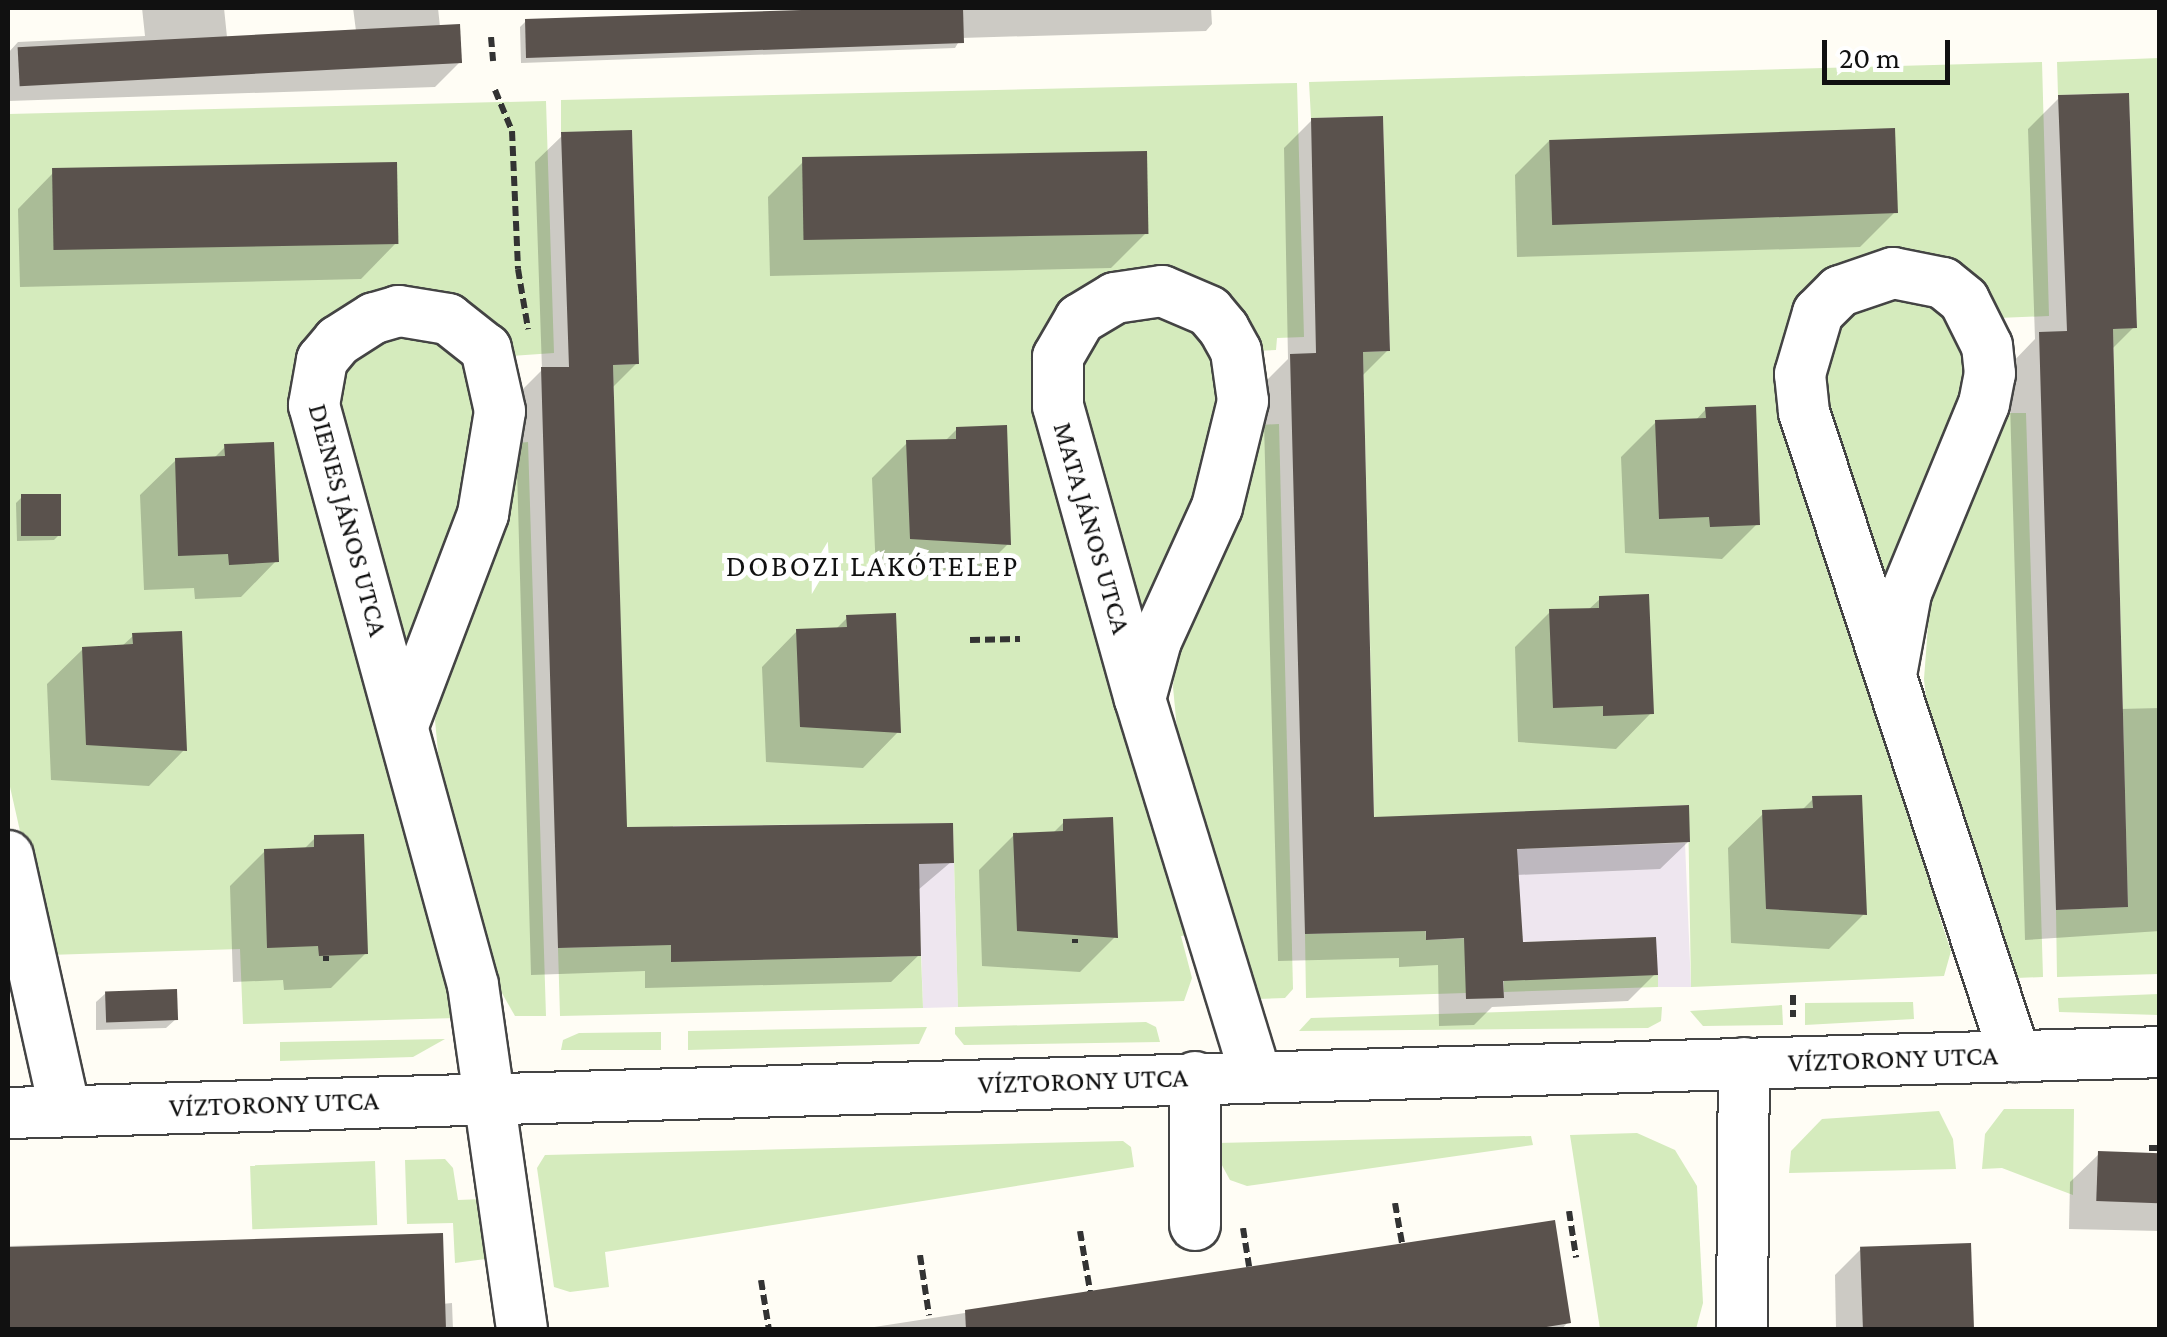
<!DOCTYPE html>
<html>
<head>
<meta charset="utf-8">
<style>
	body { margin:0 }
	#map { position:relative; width:2167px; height:1337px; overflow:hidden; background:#fffdf5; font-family:"Crimson Pro",serif }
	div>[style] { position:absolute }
	.industrial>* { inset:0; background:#eee6ef }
	.green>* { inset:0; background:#d5ebbd; transform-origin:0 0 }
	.shadow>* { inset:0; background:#0003 }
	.building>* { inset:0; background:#5a524d; transform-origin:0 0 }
	.path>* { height:6px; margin-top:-3px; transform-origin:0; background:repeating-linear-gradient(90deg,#333 0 10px,transparent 0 15px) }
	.roads { filter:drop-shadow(2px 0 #444) drop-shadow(-2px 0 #444) drop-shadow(0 2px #444) drop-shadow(0 -2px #444) }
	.minor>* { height:50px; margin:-25px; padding:0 25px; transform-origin:25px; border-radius:25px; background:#fff }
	span { translate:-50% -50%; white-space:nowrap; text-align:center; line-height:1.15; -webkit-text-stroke:10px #fff; paint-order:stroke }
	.street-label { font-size:28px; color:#111 }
	.neighbourhood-label { font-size:30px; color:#111; letter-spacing:2.5px }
	.frame { position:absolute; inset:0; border:10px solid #111; pointer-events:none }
	.scale { position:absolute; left:1822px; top:40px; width:128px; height:45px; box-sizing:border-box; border:5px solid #111; border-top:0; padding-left:12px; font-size:30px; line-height:35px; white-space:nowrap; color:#111; -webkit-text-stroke:8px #fff; paint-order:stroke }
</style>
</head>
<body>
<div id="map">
	<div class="industrial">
		<i style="clip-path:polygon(1685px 843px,1691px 987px,1658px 987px,1655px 937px,1519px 942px,1421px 853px)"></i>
		<i style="clip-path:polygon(954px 863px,958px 1007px,923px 1008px,920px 917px,673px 866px)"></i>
	</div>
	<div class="green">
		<i style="clip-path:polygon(2159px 58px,2159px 974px,2057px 977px,2056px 910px,2128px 907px,2113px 329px,2137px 327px,2129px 93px,2058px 95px,2057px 62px)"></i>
		<i style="clip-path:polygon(2042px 62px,2049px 316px,1998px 318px,1936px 257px,1898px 250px,1834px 270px,1797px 310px,1948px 914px,1939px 915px,1951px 951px,1944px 976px,1691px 987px,1688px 805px,1420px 816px,1426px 940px,1523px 936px,1519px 942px,1658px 975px,1658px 987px,1504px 992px,1503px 965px,1466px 993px,1306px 998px,1305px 934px,1377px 932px,1363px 352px,1390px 351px,1383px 116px,1311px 118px,1309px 82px)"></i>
		<i style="clip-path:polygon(1297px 83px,1304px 337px,1277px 338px,1276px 350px,1254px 351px,1237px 314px,1059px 311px,1191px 935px,1181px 936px,1192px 978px,1184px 1001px,958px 1007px,953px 823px,673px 826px,672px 961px,921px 956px,923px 1008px,560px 1016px,558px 948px,629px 946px,613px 365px,639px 364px,632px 131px,561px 132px,561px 100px)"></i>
		<i style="clip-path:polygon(546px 101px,554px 353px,511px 356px,506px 347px,324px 329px,391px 762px,456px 1018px,243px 1024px,240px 949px,48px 955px,8px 778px,8px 114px)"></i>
		<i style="clip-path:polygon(1889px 291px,1949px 311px,1971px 376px,1889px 587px,1851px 504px,1823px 385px,1835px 324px)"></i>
		<i style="clip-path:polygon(1141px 311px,1199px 329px,1220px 373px,1217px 451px,1141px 613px,1074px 386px,1090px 338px)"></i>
		<i style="clip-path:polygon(417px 330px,473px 364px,478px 456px,408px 654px,332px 407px,335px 380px,362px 346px)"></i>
		<i style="clip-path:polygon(2001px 413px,2026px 413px,2043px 977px,2016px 978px,2009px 967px,1928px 716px,1924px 679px,1930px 599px)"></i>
		<i style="clip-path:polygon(1279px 424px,1293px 989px,1285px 998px,1257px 999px,1179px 751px,1173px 687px,1176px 654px,1260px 425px)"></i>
		<i style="clip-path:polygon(528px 442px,546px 1016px,515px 1016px,490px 972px,442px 795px,435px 720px,518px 443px)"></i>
		<i style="clip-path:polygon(2159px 994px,2159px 1015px,2059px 1012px,2058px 998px)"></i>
		<i style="clip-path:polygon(1913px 1002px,1914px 1019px,1805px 1025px,1805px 1003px)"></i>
		<i style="clip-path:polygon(1782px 1005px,1783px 1025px,1703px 1026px,1690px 1011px)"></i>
		<i style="clip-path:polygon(1662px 1007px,1661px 1021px,1648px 1028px,1299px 1031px,1311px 1018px)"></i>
		<i style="clip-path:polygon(1146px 1022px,1156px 1027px,1160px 1042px,964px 1045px,955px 1034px,955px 1027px)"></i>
		<i style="clip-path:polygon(927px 1027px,919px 1044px,688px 1050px,688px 1031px)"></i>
		<i style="clip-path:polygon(661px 1032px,661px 1050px,561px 1050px,563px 1040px,579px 1033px)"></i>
		<i style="clip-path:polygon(445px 1039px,413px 1057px,280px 1061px,280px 1042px)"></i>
		<i style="clip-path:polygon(2004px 1109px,2074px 1109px,2073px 1195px,2002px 1168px,1982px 1169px,1985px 1134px)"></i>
		<i style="clip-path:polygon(1939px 1111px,1953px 1139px,1956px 1169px,1789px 1173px,1791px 1151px,1822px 1119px)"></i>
		<i style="clip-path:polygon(1637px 1133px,1675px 1150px,1697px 1186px,1703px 1303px,1696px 1329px,1600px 1329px,1570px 1135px)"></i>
		<i style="clip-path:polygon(1531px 1136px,1533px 1145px,1247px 1186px,1230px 1180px,1218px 1158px,1217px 1143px)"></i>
		<i style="clip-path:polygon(1123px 1141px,1131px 1147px,1134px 1167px,605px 1252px,609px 1287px,570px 1292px,554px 1287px,537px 1168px,545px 1155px)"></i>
		<i style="clip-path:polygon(445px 1159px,453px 1168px,458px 1200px,483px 1199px,493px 1258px,455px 1263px,453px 1223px,407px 1224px,405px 1160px)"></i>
		<i style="left:375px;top:1161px;width:64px;height:125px;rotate:88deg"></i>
	</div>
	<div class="shadow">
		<i style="clip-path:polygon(142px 8px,224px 8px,227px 37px,356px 31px,353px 8px,438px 8px,440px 27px,460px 62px,435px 87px,8px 101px,8px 53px,18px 42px,145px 36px)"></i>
		<i style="clip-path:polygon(948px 8px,1211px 8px,1212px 24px,1206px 31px,961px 38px,955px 48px,521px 63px,520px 27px,526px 21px)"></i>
		<i style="clip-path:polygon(2059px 98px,2134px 327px,2111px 350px,2120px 709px,2160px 708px,2160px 931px,2025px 940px,2009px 366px,2035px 339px,2028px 129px)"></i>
		<i style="clip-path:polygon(1312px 120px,1388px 350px,1361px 377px,1372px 820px,1688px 842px,1660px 869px,1516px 875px,1521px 945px,1655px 974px,1628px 1001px,1492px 1007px,1474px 1025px,1439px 1026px,1438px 965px,1399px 967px,1399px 958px,1278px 961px,1263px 384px,1288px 359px,1284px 148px)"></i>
		<i style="clip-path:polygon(563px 135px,637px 363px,611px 389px,624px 829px,951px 862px,918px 890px,919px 955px,891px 982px,645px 988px,645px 971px,531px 975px,515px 397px,542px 370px,535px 162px)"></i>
		<i style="clip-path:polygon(1550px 140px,1895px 212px,1860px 247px,1517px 257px,1515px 175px)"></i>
		<i style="clip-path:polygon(803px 162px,1146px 233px,1111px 268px,770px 276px,768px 197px)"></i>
		<i style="clip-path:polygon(53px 173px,396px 243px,361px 279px,20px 287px,18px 209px)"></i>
		<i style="clip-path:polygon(1706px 409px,1757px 524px,1722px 559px,1625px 553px,1621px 457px,1656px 422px,1695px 421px)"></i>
		<i style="clip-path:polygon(957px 429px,1008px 544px,973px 579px,876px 573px,872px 478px,907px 443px,945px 441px)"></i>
		<i style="clip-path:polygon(225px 447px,276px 561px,241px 597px,195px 599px,194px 588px,144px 590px,140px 495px,176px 460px,213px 459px)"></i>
		<i style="clip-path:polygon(22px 497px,60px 534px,54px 540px,17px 541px,16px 503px)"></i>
		<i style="clip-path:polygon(1600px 599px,1651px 713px,1616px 749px,1518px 742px,1515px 647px,1550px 612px,1588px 610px)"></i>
		<i style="clip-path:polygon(847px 618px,898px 732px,863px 768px,766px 762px,762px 667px,797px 631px,835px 630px)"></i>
		<i style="clip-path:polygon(133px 636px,184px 750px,149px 786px,51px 780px,47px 684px,83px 649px,121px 647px)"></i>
		<i style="clip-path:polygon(1813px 799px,1864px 914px,1829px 949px,1731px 943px,1728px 848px,1764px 813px,1801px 811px)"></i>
		<i style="clip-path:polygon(1064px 822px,1115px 937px,1080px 972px,982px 966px,979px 870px,1014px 835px,1052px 834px)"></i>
		<i style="clip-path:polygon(315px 838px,366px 953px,331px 988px,284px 990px,283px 980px,233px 982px,230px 886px,265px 851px,303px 850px)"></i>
		<i style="clip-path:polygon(106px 993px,176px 1019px,166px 1028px,96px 1030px,96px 1002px)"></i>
		<i style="clip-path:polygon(2099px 1154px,2160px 1156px,2160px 1231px,2069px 1229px,2070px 1182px)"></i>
		<i style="clip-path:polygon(1553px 1222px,1568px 1322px,1561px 1330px,855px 1330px)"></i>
		<i style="clip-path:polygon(440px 1235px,442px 1304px,452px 1303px,453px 1330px,8px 1330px,8px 1246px)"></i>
		<i style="clip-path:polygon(1861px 1249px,1971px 1330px,1836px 1330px,1835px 1275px)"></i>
	</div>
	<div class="building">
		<i style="clip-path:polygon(864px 8px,963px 8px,964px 43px,526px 58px,525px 19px)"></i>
		<i style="left:460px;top:24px;width:39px;height:443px;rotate:87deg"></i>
		<i style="clip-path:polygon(2129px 93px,2137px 328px,2113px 329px,2128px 907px,2056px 910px,2039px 332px,2067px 331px,2058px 95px)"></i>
		<i style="clip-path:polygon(1383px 116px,1390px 351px,1363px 352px,1374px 817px,1689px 805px,1690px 842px,1517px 849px,1523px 942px,1656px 937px,1658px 975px,1503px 981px,1504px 998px,1466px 999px,1464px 938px,1426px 940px,1426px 931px,1305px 934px,1290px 354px,1316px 353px,1311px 118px)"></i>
		<i style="left:1895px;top:128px;width:85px;height:346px;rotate:88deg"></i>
		<i style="clip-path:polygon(632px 130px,639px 364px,613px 365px,627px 827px,953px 823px,954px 863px,919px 864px,921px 956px,671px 962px,671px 945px,558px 948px,541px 367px,569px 367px,561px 132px)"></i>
		<i style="left:1147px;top:151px;width:83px;height:345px;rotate:89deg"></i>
		<i style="left:397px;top:162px;width:82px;height:345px;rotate:89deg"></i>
		<i style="clip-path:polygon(1756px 405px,1760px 525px,1710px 527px,1709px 517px,1659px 519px,1655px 420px,1706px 418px,1705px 407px)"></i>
		<i style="clip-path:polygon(1007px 425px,1011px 545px,910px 539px,906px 440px,956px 439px,956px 427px)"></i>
		<i style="clip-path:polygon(274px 442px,279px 562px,229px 565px,228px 554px,178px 556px,175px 458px,225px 456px,224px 444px)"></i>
		<i style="left:21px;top:494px;width:40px;height:42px"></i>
		<i style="clip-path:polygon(1649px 594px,1654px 714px,1603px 716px,1603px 706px,1553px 708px,1549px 609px,1599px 608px,1599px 596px)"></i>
		<i style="clip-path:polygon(896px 613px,901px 733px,800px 727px,796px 629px,847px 627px,846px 615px)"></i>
		<i style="clip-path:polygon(182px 631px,187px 751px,86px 745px,82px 647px,133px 644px,132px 633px)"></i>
		<i style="clip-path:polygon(1862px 795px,1867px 915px,1766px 909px,1762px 810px,1813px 808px,1812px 796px)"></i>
		<i style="clip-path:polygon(1113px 817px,1118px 938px,1017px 931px,1013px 833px,1063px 831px,1063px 819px)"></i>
		<i style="clip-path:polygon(364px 834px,368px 954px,319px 956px,318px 946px,267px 948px,264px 849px,314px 847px,314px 835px)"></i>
		<i style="left:177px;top:989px;width:31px;height:72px;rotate:88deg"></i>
		<i style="left:2098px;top:1151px;width:62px;height:50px;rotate:2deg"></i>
		<i style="clip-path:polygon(1555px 1220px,1571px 1323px,1528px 1330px,966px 1330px,965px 1310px)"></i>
		<i style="clip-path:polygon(443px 1233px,446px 1330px,8px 1330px,8px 1247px)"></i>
		<i style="left:1971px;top:1243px;width:87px;height:111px;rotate:88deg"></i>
	</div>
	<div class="path">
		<i style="left:491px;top:37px;width:24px;rotate:85deg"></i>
		<i style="left:495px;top:90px;width:44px;rotate:67.5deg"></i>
		<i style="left:512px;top:131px;width:138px;rotate:87.5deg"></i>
		<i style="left:518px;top:269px;width:61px;rotate:80.5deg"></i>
		<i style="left:970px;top:640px;width:50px;rotate:-1.1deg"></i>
		<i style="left:1075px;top:943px;width:4px;rotate:-90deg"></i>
		<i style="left:326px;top:956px;width:5px;rotate:90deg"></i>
		<i style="left:1793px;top:995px;width:22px;rotate:90deg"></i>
		<i style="left:2149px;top:1148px;width:11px"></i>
		<i style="left:1395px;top:1203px;width:41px;rotate:80.1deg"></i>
		<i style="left:1569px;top:1211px;width:47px;rotate:81.3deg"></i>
		<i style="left:1243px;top:1228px;width:39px;rotate:81deg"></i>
		<i style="left:1080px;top:1231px;width:61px;rotate:80.5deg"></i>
		<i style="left:920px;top:1255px;width:61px;rotate:81.5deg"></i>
		<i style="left:761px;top:1280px;width:51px;rotate:80.9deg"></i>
	</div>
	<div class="roads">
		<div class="minor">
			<i style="left:1891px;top:675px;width:83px;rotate:-79.6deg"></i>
			<i style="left:1906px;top:593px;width:204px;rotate:-67.6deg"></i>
			<i style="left:1984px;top:404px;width:31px;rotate:-79deg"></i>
			<i style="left:1990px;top:374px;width:28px;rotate:-96deg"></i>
			<i style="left:1987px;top:346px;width:51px;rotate:-116.6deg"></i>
			<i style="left:1964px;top:300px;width:27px;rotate:-141deg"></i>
			<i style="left:1943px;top:283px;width:51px;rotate:-168.7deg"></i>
			<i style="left:1893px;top:273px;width:56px;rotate:161.2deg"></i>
			<i style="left:1840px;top:291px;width:31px;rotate:135deg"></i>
			<i style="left:1818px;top:313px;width:64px;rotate:106.4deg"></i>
			<i style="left:1800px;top:374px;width:38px;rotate:84deg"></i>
			<i style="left:1804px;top:412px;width:678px;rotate:71.86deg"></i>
			<i style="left:1140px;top:699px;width:60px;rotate:-74.6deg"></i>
			<i style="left:1156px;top:641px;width:147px;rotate:-65.5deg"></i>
			<i style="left:1217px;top:507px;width:109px;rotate:-76.2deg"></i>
			<i style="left:1243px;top:401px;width:50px;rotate:-98deg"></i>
			<i style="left:1236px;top:351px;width:25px;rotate:-119deg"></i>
			<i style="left:1224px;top:329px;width:23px;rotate:-130deg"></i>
			<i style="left:1209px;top:311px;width:51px;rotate:-156.9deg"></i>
			<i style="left:1162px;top:291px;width:48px;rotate:171.5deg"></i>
			<i style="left:1115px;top:298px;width:41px;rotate:149deg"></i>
			<i style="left:1080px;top:319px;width:44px;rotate:120.1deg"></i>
			<i style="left:1058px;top:357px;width:49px;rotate:90deg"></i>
			<i style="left:1058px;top:406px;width:304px;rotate:74.4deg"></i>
			<i style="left:1140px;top:699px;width:394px;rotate:72.9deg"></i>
			<i style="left:403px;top:725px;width:226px;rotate:-69.2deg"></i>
			<i style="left:483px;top:514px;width:104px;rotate:-80.6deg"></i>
			<i style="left:500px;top:411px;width:64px;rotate:-102.7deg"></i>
			<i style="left:486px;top:349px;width:48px;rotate:-141.7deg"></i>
			<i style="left:448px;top:319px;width:50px;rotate:-170.7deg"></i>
			<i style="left:399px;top:311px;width:26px;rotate:164deg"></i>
			<i style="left:374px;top:318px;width:43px;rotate:147.4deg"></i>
			<i style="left:338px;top:341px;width:25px;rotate:130deg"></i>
			<i style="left:322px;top:360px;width:46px;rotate:100.1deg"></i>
			<i style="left:314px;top:405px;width:601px;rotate:74.67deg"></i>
			<i style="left:473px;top:985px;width:348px;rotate:81.9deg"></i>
			<i style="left:8px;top:856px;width:260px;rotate:77.4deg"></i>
			<i style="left:8px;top:1113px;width:2153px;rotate:-1.62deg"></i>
			<i style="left:1195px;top:1225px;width:148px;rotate:-90deg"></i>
			<i style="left:1742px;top:1330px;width:267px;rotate:-89.6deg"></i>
		</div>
	</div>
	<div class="street-label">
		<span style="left:348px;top:520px;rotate:75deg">DIENES JÁNOS UTCA</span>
		<span style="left:1092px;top:528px;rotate:74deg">MATA JÁNOS UTCA</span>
		<span style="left:1893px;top:1059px;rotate:-2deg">VÍZTORONY UTCA</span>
		<span style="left:1083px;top:1081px;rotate:-2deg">VÍZTORONY UTCA</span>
		<span style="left:274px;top:1104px;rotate:-2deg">VÍZTORONY UTCA</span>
	</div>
	<div class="neighbourhood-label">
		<span style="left:873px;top:566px">DOBOZI LAKÓTELEP</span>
	</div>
	<div class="frame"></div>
	<div class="scale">20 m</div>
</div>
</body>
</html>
